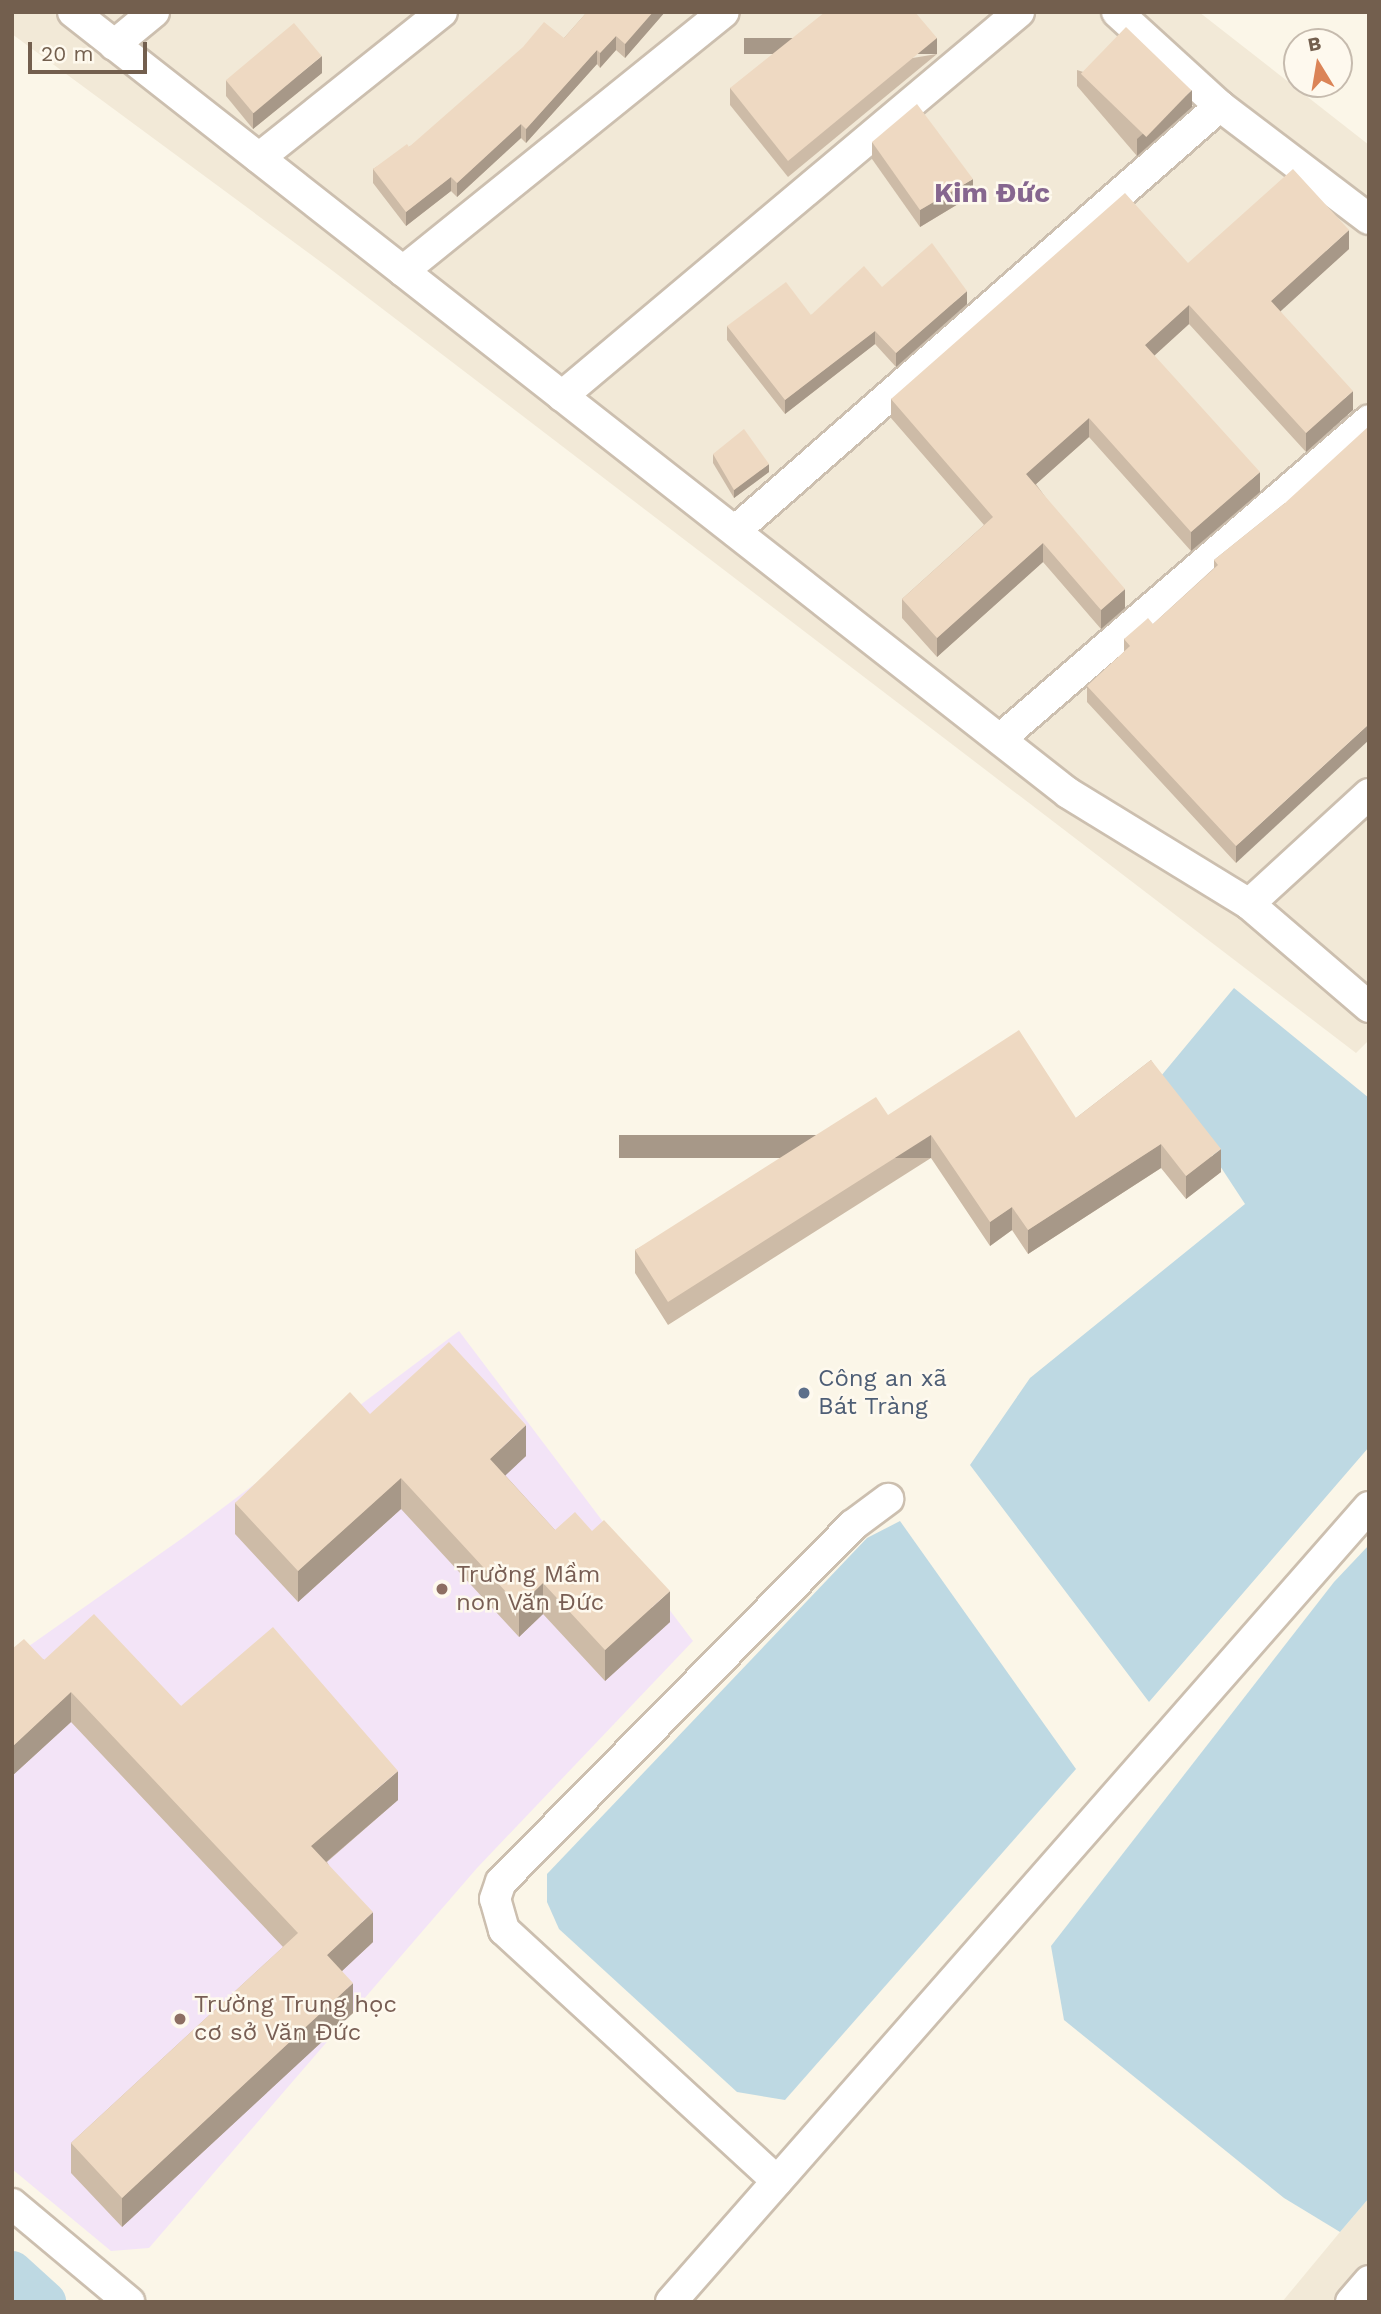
<!DOCTYPE html>
<html>
<head>
<meta charset="utf-8">
<style>
	body { margin:0 }
	#map { position:relative; width:1381px; height:2314px; overflow:hidden; background:#fbf6e8; font-family:"Work Sans",sans-serif }
	div>[style] { position:absolute }
	.residential>* { inset:0; background:#f2e9d7 }
	.education>* { inset:0; background:#f3e4f7 }
	.water>* { inset:0; background:#bed9e3 }
	.canal>* { height:42px; margin:-21px; padding:0 21px; transform-origin:21px; border-radius:21px; background:#bed9e3 }
	.roads { filter:drop-shadow(2px 0 #ccbfaf) drop-shadow(-2px 0 #ccbfaf) drop-shadow(0 2px #ccbfaf) drop-shadow(0 -2px #ccbfaf) }
	.street>* { height:30px; margin:-15px; padding:0 15px; transform-origin:15px; border-radius:15px; background:#fff }
	.wall>* { inset:0; background:#cdbba7 }
	.shaded-wall>* { inset:0; background:#a79888; transform-origin:0 0 }
	.building>* { inset:0; background:#eed9c2; transform-origin:0 0 }
	.dots>* { width:19px; height:19px; translate:-50% -50%; box-sizing:border-box; border:4px solid #fef9ee; border-radius:50% }
	span { translate:-50% -50%; white-space:nowrap; text-align:center; line-height:1.15; -webkit-text-stroke:5px #fef9ee; paint-order:stroke }
	.service-label { font-size:24px; color:#4e5e75 }
	.left { translate:0 -50%; text-align:left }
	.education-label { font-size:24px; color:#785e54 }
	.quarter-label { font-size:28px; color:#86668f; font-weight:700 }
	.frame { position:absolute; inset:0; border:14px solid #735f4e; pointer-events:none }
	.north { position:absolute; left:1283px; top:28px; width:70px; height:70px; box-sizing:border-box; background:#fef9ee; border:2px solid #c6bbae; border-radius:50%; rotate:349deg; font-size:19px; font-weight:700; line-height:28px; text-align:center; color:#735f4e }
	.north::after { content:''; display:block; margin:auto; width:24px; height:32px; background:#db8457; clip-path:polygon(50% 0,100% 100%,50% 72%,0 100%) }
	.scale { position:absolute; left:28px; top:42px; width:119px; height:32px; box-sizing:border-box; border:4px solid #735f4e; border-top:0; padding-left:9px; font-size:21px; line-height:24px; white-space:nowrap; color:#735f4e; -webkit-text-stroke:5px #fef9ee; paint-order:stroke }
</style>
</head>
<body>
<div id="map">
	<div class="residential">
		<i style="clip-path:polygon(12px 12px,1199px 12px,1369px 145px,1369px 1040px,1356px 1053px,329px 268px,12px 34px)"></i>
		<i style="clip-path:polygon(1369px 2198px,1369px 2302px,1282px 2302px,1340px 2232px)"></i>
	</div>
	<div class="education">
		<i style="clip-path:polygon(459px 1331px,693px 1641px,477px 1868px,149px 2248px,111px 2251px,12px 2169px,12px 1658px,184px 1537px)"></i>
	</div>
	<div class="water">
		<i style="clip-path:polygon(1234px 988px,1369px 1098px,1369px 1447px,1149px 1702px,970px 1465px,1030px 1378px,1245px 1204px,1161px 1076px)"></i>
		<i style="clip-path:polygon(900px 1521px,1076px 1769px,785px 2100px,737px 2092px,559px 1929px,547px 1902px,547px 1874px,867px 1538px)"></i>
		<i style="clip-path:polygon(1369px 1545px,1369px 2198px,1340px 2232px,1284px 2198px,1064px 2020px,1051px 1946px,1334px 1582px)"></i>
	</div>
	<div class="canal">
		<i style="left:12px;top:2272px;width:45px;rotate:42.3deg"></i>
	</div>
	<div class="roads">
		<div class="street">
			<i style="left:73px;top:12px;width:1265px;rotate:38.13deg"></i>
			<i style="left:1068px;top:793px;width:212px;rotate:31.5deg"></i>
			<i style="left:1249px;top:904px;width:158px;rotate:40.6deg"></i>
			<i style="left:1117px;top:12px;width:139px;rotate:42.4deg"></i>
			<i style="left:1220px;top:106px;width:187px;rotate:37.2deg"></i>
			<i style="left:114px;top:45px;width:52px;rotate:-39.5deg"></i>
			<i style="left:259px;top:158px;width:234px;rotate:-38.6deg"></i>
			<i style="left:403px;top:271px;width:412px;rotate:-38.9deg"></i>
			<i style="left:562px;top:396px;width:597px;rotate:-40.04deg"></i>
			<i style="left:735px;top:531px;width:645px;rotate:-41.23deg"></i>
			<i style="left:1000px;top:739px;width:488px;rotate:-40.8deg"></i>
			<i style="left:1249px;top:904px;width:163px;rotate:-42.5deg"></i>
			<i style="left:777px;top:2181px;width:371px;rotate:-137.4deg"></i>
			<i style="left:504px;top:1930px;width:32px;rotate:-106deg"></i>
			<i style="left:495px;top:1899px;width:18px;rotate:-71deg"></i>
			<i style="left:501px;top:1882px;width:501px;rotate:-45.4deg"></i>
			<i style="left:853px;top:1525px;width:44px;rotate:-36.6deg"></i>
			<i style="left:12px;top:2204px;width:153px;rotate:39.9deg"></i>
			<i style="left:671px;top:2302px;width:1058px;rotate:-48.72deg"></i>
			<i style="left:1351px;top:2302px;width:28px;rotate:-49deg"></i>
		</div>
	</div>
	<div class="wall">
		<i style="clip-path:polygon(587px 12px,665px 12px,625px 58px,616px 50px,600px 68px,597px 64px,526px 143px,521px 138px,457px 197px,451px 191px,406px 226px,373px 183px,373px 169px,409px 147px,564px 38px)"></i>
		<i style="clip-path:polygon(937px 54px,788px 177px,730px 105px,730px 88px)"></i>
		<i style="clip-path:polygon(1077px 70px,1192px 107px,1137px 156px,1077px 86px)"></i>
		<i style="clip-path:polygon(322px 73px,253px 129px,226px 96px,226px 80px)"></i>
		<i style="clip-path:polygon(872px 142px,973px 195px,920px 227px,872px 159px)"></i>
		<i style="clip-path:polygon(1349px 249px,1280px 311px,1353px 410px,1306px 452px,1189px 324px,1154px 356px,1260px 492px,1191px 551px,1089px 437px,1036px 484px,1125px 608px,1101px 629px,1043px 562px,937px 657px,902px 618px,902px 599px,984px 525px,891px 418px,891px 399px,1188px 263px)"></i>
		<i style="clip-path:polygon(882px 287px,967px 304px,896px 367px,875px 344px,785px 414px,727px 340px,727px 326px,811px 315px)"></i>
		<i style="clip-path:polygon(713px 454px,769px 472px,734px 498px,713px 463px)"></i>
		<i style="clip-path:polygon(1285px 503px,1236px 863px,1087px 702px,1087px 686px,1124px 652px,1124px 639px,1153px 624px,1214px 568px,1214px 560px)"></i>
		<i style="clip-path:polygon(1151px 1060px,1221px 1172px,1186px 1199px,1161px 1168px,1028px 1254px,1012px 1230px,990px 1246px,931px 1158px,668px 1325px,635px 1273px,635px 1250px,888px 1115px,1076px 1118px)"></i>
		<i style="clip-path:polygon(370px 1414px,526px 1456px,505px 1475px,555px 1530px,670px 1622px,605px 1681px,543px 1614px,519px 1637px,401px 1509px,298px 1602px,235px 1534px,235px 1503px)"></i>
		<i style="clip-path:polygon(12px 1649px,181px 1706px,398px 1800px,327px 1862px,373px 1942px,342px 1971px,353px 2013px,122px 2227px,71px 2173px,71px 2143px,283px 1947px,71px 1722px,12px 1776px)"></i>
	</div>
	<div class="shaded-wall">
		<i style="clip-path:polygon(653px 12px,665px 12px,625px 58px,625px 44px)"></i>
		<i style="clip-path:polygon(616px 36px,616px 50px,600px 68px,600px 53px)"></i>
		<i style="left:937px;top:38px;width:16px;height:193px;rotate:90deg"></i>
		<i style="clip-path:polygon(597px 50px,597px 64px,526px 143px,526px 129px)"></i>
		<i style="clip-path:polygon(322px 56px,322px 73px,253px 129px,253px 112px)"></i>
		<i style="clip-path:polygon(1192px 90px,1192px 107px,1137px 156px,1137px 139px)"></i>
		<i style="clip-path:polygon(521px 124px,521px 138px,457px 197px,457px 183px)"></i>
		<i style="clip-path:polygon(451px 177px,451px 191px,406px 226px,406px 212px)"></i>
		<i style="clip-path:polygon(973px 179px,973px 195px,920px 227px,920px 210px)"></i>
		<i style="clip-path:polygon(1349px 230px,1349px 249px,1271px 320px,1271px 301px)"></i>
		<i style="clip-path:polygon(967px 291px,967px 304px,896px 367px,896px 353px)"></i>
		<i style="clip-path:polygon(1189px 305px,1189px 324px,1145px 364px,1145px 345px)"></i>
		<i style="clip-path:polygon(875px 331px,875px 344px,785px 414px,785px 400px)"></i>
		<i style="clip-path:polygon(1353px 391px,1353px 410px,1306px 452px,1306px 433px)"></i>
		<i style="clip-path:polygon(1089px 418px,1089px 437px,1026px 493px,1026px 474px)"></i>
		<i style="clip-path:polygon(769px 464px,769px 472px,734px 498px,734px 490px)"></i>
		<i style="clip-path:polygon(1260px 472px,1260px 492px,1191px 551px,1191px 532px)"></i>
		<i style="clip-path:polygon(1043px 543px,1043px 562px,937px 657px,937px 638px)"></i>
		<i style="clip-path:polygon(1125px 589px,1125px 608px,1101px 629px,1101px 610px)"></i>
		<i style="clip-path:polygon(1369px 724px,1369px 740px,1236px 863px,1236px 846px)"></i>
		<i style="left:931px;top:1135px;width:23px;height:312px;rotate:90deg"></i>
		<i style="clip-path:polygon(1161px 1144px,1161px 1168px,1028px 1254px,1028px 1230px)"></i>
		<i style="clip-path:polygon(1221px 1149px,1221px 1172px,1186px 1199px,1186px 1176px)"></i>
		<i style="clip-path:polygon(1012px 1207px,1012px 1230px,990px 1246px,990px 1222px)"></i>
		<i style="clip-path:polygon(526px 1425px,526px 1456px,490px 1490px,490px 1459px)"></i>
		<i style="clip-path:polygon(401px 1478px,401px 1509px,298px 1602px,298px 1571px)"></i>
		<i style="clip-path:polygon(543px 1583px,543px 1614px,519px 1637px,519px 1606px)"></i>
		<i style="clip-path:polygon(670px 1591px,670px 1622px,605px 1681px,605px 1650px)"></i>
		<i style="clip-path:polygon(71px 1692px,71px 1722px,12px 1776px,12px 1747px)"></i>
		<i style="clip-path:polygon(398px 1771px,398px 1800px,311px 1875px,311px 1846px)"></i>
		<i style="clip-path:polygon(373px 1912px,373px 1942px,327px 1985px,327px 1955px)"></i>
		<i style="clip-path:polygon(353px 1983px,353px 2013px,122px 2227px,122px 2198px)"></i>
	</div>
	<div class="building">
		<i style="clip-path:polygon(587px 12px,653px 12px,625px 44px,616px 36px,600px 53px,597px 50px,526px 129px,521px 124px,457px 183px,451px 177px,406px 212px,373px 169px,407px 144px,409px 147px,523px 47px,544px 22px,564px 38px)"></i>
		<i style="clip-path:polygon(825px 12px,915px 12px,937px 38px,788px 161px,730px 88px)"></i>
		<i style="left:294px;top:23px;width:43px;height:89px;rotate:50deg"></i>
		<i style="left:1126px;top:27px;width:91px;height:65px;rotate:44deg"></i>
		<i style="clip-path:polygon(917px 104px,973px 179px,920px 210px,872px 142px)"></i>
		<i style="clip-path:polygon(1293px 169px,1349px 230px,1271px 301px,1353px 391px,1306px 433px,1189px 305px,1145px 345px,1260px 472px,1191px 532px,1089px 418px,1026px 474px,1125px 589px,1101px 610px,1043px 543px,937px 638px,902px 599px,993px 517px,891px 399px,1125px 193px,1188px 263px)"></i>
		<i style="clip-path:polygon(932px 243px,967px 291px,896px 353px,875px 331px,785px 400px,727px 326px,786px 282px,811px 315px,864px 266px,882px 287px)"></i>
		<i style="clip-path:polygon(1369px 426px,1369px 724px,1236px 846px,1087px 686px,1130px 646px,1124px 639px,1148px 618px,1153px 624px,1218px 565px,1214px 560px,1285px 503px)"></i>
		<i style="clip-path:polygon(744px 429px,769px 464px,734px 490px,713px 454px)"></i>
		<i style="clip-path:polygon(1019px 1030px,1076px 1118px,1151px 1060px,1221px 1149px,1186px 1176px,1161px 1144px,1028px 1230px,1012px 1207px,990px 1222px,931px 1135px,668px 1302px,635px 1250px,876px 1097px,888px 1115px)"></i>
		<i style="clip-path:polygon(449px 1342px,526px 1425px,490px 1459px,555px 1530px,575px 1512px,592px 1531px,604px 1520px,670px 1591px,605px 1650px,543px 1583px,519px 1606px,401px 1478px,298px 1571px,235px 1503px,350px 1392px,370px 1414px)"></i>
		<i style="clip-path:polygon(94px 1614px,181px 1706px,273px 1627px,398px 1771px,311px 1846px,373px 1912px,327px 1955px,353px 1983px,122px 2198px,71px 2143px,298px 1933px,71px 1692px,12px 1747px,12px 1649px,24px 1639px,44px 1660px)"></i>
	</div>
	<div class="dots">
		<i style="left:804px;top:1393px;background:#5c6f8a"></i>
		<i style="left:442px;top:1589px;background:#8d6e63"></i>
		<i style="left:180px;top:2019px;background:#8d6e63"></i>
	</div>
	<div class="service-label">
		<span class="left" style="left:818px;top:1393px">Công an xã<br>Bát Tràng</span>
	</div>
	<div class="education-label">
		<span class="left" style="left:456px;top:1589px">Trường Mầm<br>non Văn Đức</span>
		<span class="left" style="left:194px;top:2019px">Trường Trung học<br>cơ sở Văn Đức</span>
	</div>
	<div class="quarter-label">
		<span style="left:992px;top:193px">Kim Đức</span>
	</div>
	<div class="frame"></div>
	<div class="north">B</div>
	<div class="scale">20 m</div>
</div>
</body>
</html>
